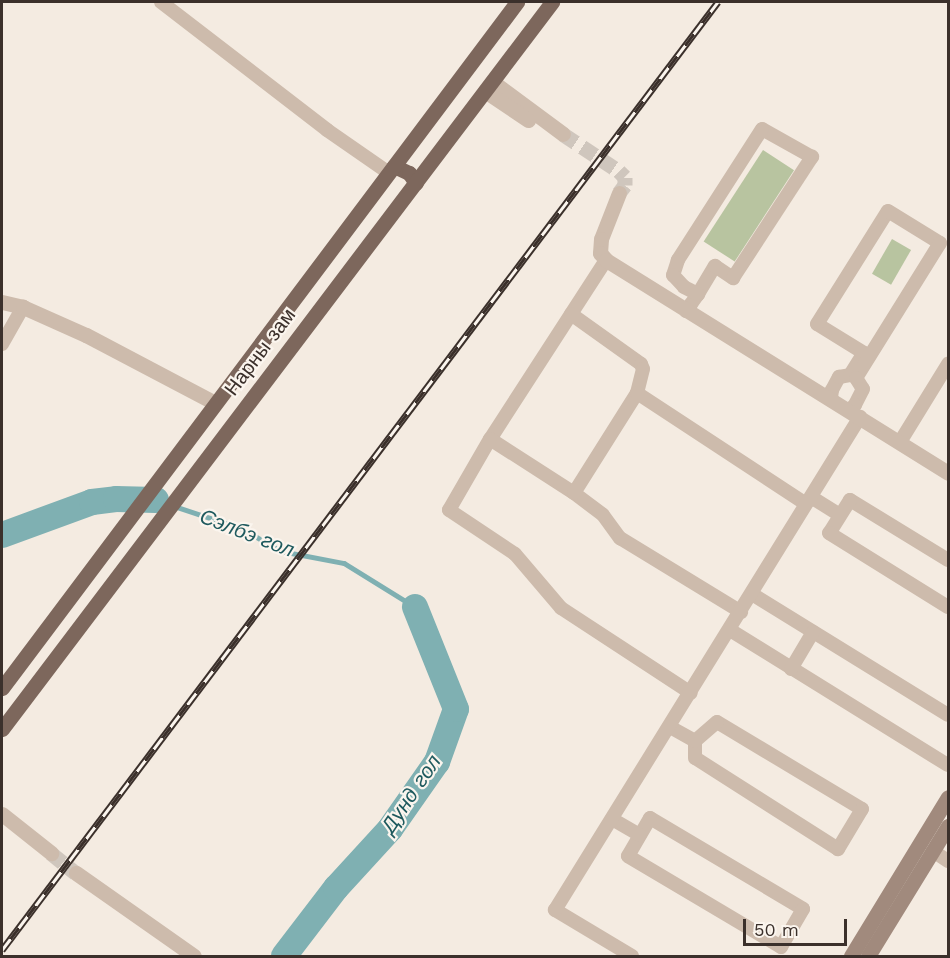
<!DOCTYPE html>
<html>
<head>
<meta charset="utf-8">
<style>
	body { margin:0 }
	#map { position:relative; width:950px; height:958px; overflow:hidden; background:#f4ebe1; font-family:"Work Sans",sans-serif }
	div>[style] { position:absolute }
	.green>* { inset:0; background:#b8c4a0; transform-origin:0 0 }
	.stream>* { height:4.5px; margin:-2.25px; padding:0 2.25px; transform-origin:2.25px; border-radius:2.25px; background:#7fb0b2 }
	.river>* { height:26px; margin:-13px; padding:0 13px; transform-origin:13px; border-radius:13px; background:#7fb0b2 }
	.tertiary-tunnel>* { height:15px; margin-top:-7.5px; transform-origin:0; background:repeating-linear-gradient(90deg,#cfc6bd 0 15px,transparent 0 23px) }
	.minor>* { height:14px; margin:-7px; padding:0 7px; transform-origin:7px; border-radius:7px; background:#cdbbac }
	.tertiary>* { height:15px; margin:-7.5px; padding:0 7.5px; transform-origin:7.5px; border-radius:7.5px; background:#cdbbac }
	.secondary>* { height:15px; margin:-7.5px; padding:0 7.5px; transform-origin:7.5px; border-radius:7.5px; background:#a18a7d }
	.primary>* { height:15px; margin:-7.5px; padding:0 7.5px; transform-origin:7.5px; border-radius:7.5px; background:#7d675c }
	.rail>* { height:7px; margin-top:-3.5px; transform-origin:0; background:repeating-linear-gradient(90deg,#fbf5ee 0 14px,#3b302b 0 28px); box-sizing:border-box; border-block:2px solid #3b302b }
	span { translate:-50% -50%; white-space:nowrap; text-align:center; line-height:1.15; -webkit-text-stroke:4.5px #fbf5ee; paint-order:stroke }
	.street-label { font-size:20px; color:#3b302b }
	.water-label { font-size:21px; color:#1f5a5e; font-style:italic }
	.frame { position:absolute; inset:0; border:3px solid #3b302b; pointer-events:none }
	.scale { position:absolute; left:743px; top:919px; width:104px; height:27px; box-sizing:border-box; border:3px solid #3b302b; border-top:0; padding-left:8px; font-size:18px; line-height:21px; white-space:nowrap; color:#3b302b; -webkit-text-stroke:4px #fbf5ee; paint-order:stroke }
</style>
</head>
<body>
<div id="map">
	<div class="green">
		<i style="left:763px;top:150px;width:37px;height:109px;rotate:33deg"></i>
		<i style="left:892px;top:239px;width:22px;height:40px;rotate:30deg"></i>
	</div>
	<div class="stream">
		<i style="left:156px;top:500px;width:92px;rotate:18.4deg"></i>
		<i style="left:243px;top:529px;width:44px;rotate:30.1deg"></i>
		<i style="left:281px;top:551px;width:64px;rotate:10.8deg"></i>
		<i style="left:344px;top:563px;width:84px;rotate:31.8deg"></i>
	</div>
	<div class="river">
		<i style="left:2px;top:535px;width:96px;rotate:-20.1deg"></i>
		<i style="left:92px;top:502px;width:24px;rotate:-7deg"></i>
		<i style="left:116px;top:499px;width:40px;rotate:1.4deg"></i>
		<i style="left:284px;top:956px;width:86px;rotate:-52.6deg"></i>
		<i style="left:336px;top:888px;width:80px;rotate:-47.5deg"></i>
		<i style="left:390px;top:829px;width:82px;rotate:-55deg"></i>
		<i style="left:437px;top:762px;width:56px;rotate:-70.3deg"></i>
		<i style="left:456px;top:709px;width:110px;rotate:-111.9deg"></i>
	</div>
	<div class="tertiary-tunnel">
		<i style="left:563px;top:134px;width:67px;rotate:33.5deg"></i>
		<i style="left:619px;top:171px;width:8px;rotate:45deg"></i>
		<i style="left:625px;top:177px;width:8px;rotate:90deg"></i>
		<i style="left:625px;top:185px;width:10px;rotate:127deg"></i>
		<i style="left:51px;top:853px;width:32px;rotate:39deg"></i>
	</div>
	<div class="minor">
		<i style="left:161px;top:2px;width:210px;rotate:37.6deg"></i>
		<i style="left:327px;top:130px;width:75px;rotate:34.7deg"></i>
		<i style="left:606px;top:260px;width:213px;rotate:122.9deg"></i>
		<i style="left:490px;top:439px;width:100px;rotate:32.7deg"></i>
		<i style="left:574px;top:493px;width:36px;rotate:37deg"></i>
		<i style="left:603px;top:515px;width:29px;rotate:54deg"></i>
		<i style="left:620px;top:538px;width:142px;rotate:31.4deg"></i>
		<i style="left:686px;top:311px;width:9px;rotate:-54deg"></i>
		<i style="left:691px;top:304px;width:12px;rotate:-55deg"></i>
		<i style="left:698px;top:294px;width:33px;rotate:-59deg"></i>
		<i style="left:715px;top:266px;width:22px;rotate:34deg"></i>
		<i style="left:733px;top:278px;width:145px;rotate:-56.9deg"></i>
		<i style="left:812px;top:157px;width:57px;rotate:-150.8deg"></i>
		<i style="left:762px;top:129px;width:156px;rotate:122.7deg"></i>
		<i style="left:678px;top:260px;width:16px;rotate:108deg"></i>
		<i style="left:673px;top:275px;width:16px;rotate:47deg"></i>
		<i style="left:684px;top:287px;width:16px;rotate:27deg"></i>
		<i style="left:571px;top:314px;width:86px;rotate:35.5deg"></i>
		<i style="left:641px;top:364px;width:5px;rotate:68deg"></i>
		<i style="left:643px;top:369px;width:25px;rotate:104deg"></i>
		<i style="left:637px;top:393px;width:118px;rotate:122.2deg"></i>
		<i style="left:2px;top:344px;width:43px;rotate:-60.4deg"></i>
		<i style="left:637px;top:393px;width:202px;rotate:33.3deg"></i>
		<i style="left:831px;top:398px;width:8px;rotate:-83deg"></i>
		<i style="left:832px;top:390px;width:15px;rotate:-62deg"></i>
		<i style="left:839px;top:377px;width:11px;rotate:-10deg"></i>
		<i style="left:850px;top:375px;width:26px;rotate:-58deg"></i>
		<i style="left:864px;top:353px;width:55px;rotate:-148.3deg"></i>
		<i style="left:817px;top:324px;width:133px;rotate:-57.9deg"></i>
		<i style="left:888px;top:211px;width:61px;rotate:31.6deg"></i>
		<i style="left:940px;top:243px;width:159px;rotate:121.9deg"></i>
		<i style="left:856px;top:378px;width:13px;rotate:58deg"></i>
		<i style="left:863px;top:389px;width:18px;rotate:117deg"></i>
		<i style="left:855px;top:405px;width:8px;rotate:140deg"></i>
		<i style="left:490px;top:439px;width:82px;rotate:120deg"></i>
		<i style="left:449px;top:510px;width:79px;rotate:33.7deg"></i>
		<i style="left:515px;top:554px;width:71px;rotate:49.6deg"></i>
		<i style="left:561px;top:608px;width:155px;rotate:33.2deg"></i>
		<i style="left:900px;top:442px;width:92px;rotate:-58.4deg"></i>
		<i style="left:811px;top:497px;width:34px;rotate:32deg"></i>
		<i style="left:948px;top:560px;width:115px;rotate:-148.5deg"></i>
		<i style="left:850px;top:500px;width:39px;rotate:122deg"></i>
		<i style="left:829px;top:533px;width:140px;rotate:31.9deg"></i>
		<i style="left:752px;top:594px;width:230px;rotate:31.7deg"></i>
		<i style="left:730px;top:630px;width:256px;rotate:31.8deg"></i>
		<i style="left:791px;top:669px;width:43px;rotate:-59.3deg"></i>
		<i style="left:717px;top:722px;width:169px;rotate:31deg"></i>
		<i style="left:862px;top:809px;width:47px;rotate:121deg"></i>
		<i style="left:838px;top:849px;width:169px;rotate:-147.5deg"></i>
		<i style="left:695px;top:758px;width:17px;rotate:-90deg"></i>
		<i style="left:695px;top:741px;width:29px;rotate:-41deg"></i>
		<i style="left:670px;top:727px;width:29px;rotate:29deg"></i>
		<i style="left:650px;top:818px;width:178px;rotate:30.7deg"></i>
		<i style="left:803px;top:909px;width:44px;rotate:120.1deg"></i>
		<i style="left:781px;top:947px;width:178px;rotate:-149.3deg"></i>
		<i style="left:628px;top:856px;width:44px;rotate:-59.9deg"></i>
		<i style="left:612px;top:819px;width:32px;rotate:30deg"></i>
		<i style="left:933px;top:851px;width:18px;rotate:34deg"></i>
		<i style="left:632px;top:956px;width:90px;rotate:-149.1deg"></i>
		<i style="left:555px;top:910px;width:580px;rotate:-58.26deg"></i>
	</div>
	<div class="tertiary">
		<i style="left:493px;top:82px;width:87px;rotate:36.6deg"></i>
		<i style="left:485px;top:91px;width:52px;rotate:34deg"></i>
		<i style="left:619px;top:193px;width:49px;rotate:111.4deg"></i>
		<i style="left:601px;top:239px;width:14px;rotate:94deg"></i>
		<i style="left:600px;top:253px;width:9px;rotate:49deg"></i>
		<i style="left:606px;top:260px;width:403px;rotate:31.9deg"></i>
		<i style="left:2px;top:302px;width:22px;rotate:13deg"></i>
		<i style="left:23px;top:307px;width:69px;rotate:24deg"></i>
		<i style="left:86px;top:335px;width:144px;rotate:27.8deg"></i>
		<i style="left:2px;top:814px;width:63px;rotate:38.5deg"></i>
		<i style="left:76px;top:873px;width:144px;rotate:35.1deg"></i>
	</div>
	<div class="secondary">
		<i style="left:851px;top:956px;width:186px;rotate:-58.6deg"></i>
		<i style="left:868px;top:956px;width:153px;rotate:-58.4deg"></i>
	</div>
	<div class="primary">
		<i style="left:394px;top:166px;width:17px;rotate:25deg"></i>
		<i style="left:409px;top:173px;width:12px;rotate:55deg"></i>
		<i style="left:2px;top:688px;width:858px;rotate:-53.1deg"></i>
		<i style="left:2px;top:729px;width:912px;rotate:-52.89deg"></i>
	</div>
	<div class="rail">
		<i style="left:2px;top:950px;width:1188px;rotate:-52.94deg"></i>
	</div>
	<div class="street-label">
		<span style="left:260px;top:352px;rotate:-53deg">Нарны зам</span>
	</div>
	<div class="water-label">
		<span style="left:247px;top:533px;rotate:21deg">Сэлбэ гол</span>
		<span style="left:411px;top:794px;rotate:-56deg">Дунд гол</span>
	</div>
	<div class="frame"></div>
	<div class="scale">50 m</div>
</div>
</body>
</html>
